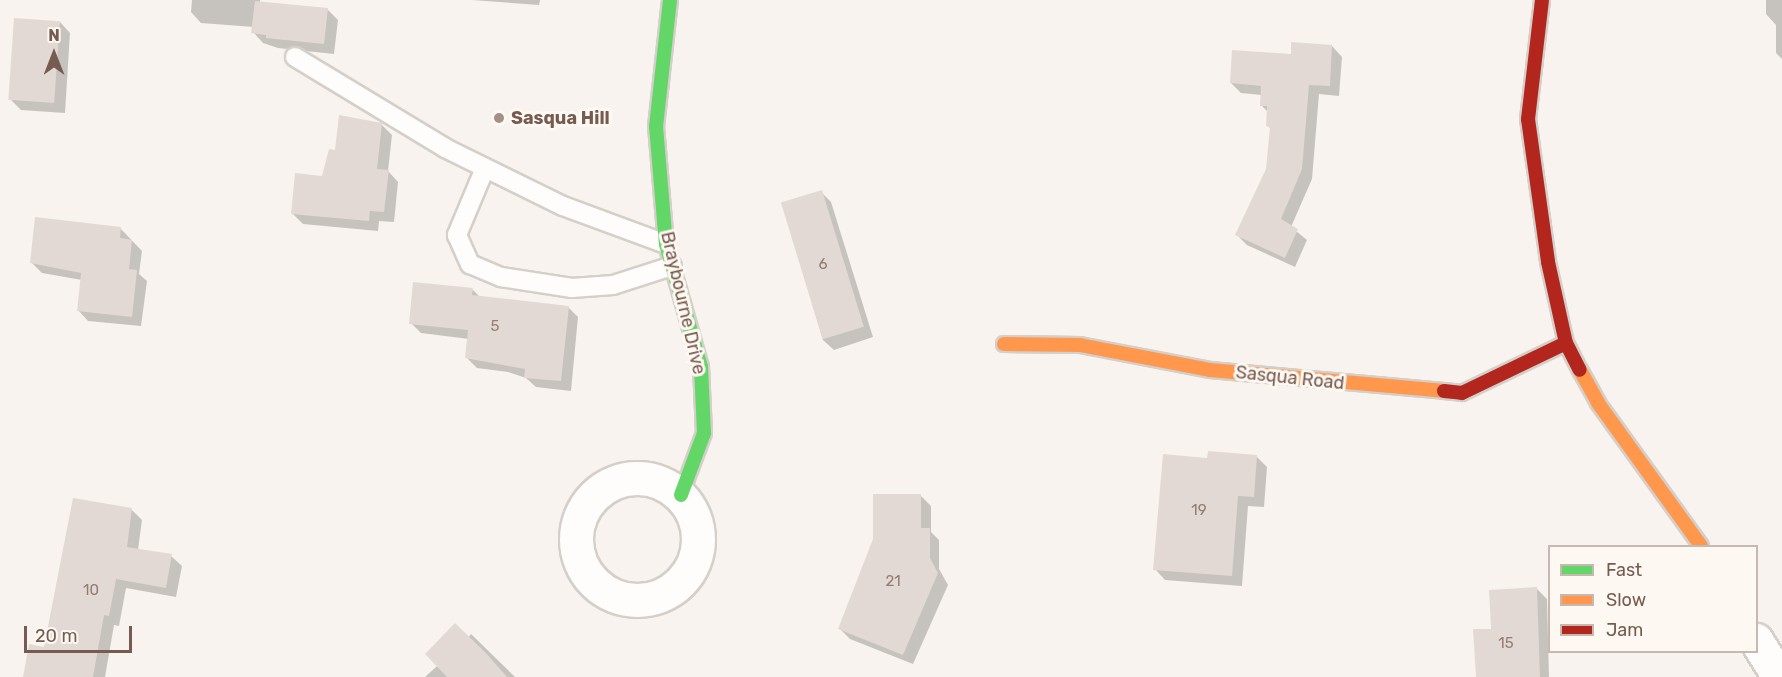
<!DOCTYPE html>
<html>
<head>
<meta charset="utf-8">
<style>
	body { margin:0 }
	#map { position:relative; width:1782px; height:677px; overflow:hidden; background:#f8f3ee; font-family:Rubik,sans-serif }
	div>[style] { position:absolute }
	.shadow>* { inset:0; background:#0003 }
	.building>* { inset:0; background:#e2d9d4; transform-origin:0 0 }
	.roads { filter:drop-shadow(2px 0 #d5cfca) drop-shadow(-2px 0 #d5cfca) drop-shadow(0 2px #d5cfca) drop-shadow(0 -2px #d5cfca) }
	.lane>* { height:18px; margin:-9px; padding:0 9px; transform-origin:9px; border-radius:9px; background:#fefdfc }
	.street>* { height:33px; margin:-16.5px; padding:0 16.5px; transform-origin:16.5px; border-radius:16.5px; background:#fefdfc }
	.street>.ring { margin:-16.5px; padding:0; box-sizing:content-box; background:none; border:33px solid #fefdfc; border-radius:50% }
	.fast>* { height:14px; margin:-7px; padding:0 7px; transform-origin:7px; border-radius:7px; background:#63d668 }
	.slow>* { height:14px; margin:-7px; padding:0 7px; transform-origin:7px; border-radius:7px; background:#ff974d }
	.jam>* { height:14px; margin:-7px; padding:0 7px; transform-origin:7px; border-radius:7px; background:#b3261e }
	.dots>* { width:16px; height:16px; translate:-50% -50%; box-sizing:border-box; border:3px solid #fef8f2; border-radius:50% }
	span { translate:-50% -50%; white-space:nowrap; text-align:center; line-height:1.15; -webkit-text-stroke:6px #fef8f2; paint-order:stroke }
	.number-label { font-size:15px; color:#927d74 }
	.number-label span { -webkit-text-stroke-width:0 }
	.poi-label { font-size:18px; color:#755b50; font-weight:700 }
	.left { translate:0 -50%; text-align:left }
	.street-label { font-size:18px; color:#755b50 }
	.legend { position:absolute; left:1548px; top:545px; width:210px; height:108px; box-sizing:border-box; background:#fef8f2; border:2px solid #c7b9b1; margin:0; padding:8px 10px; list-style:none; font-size:18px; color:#755b50 }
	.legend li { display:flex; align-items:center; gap:12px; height:30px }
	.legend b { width:30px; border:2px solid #c7b9b1 }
	.north { position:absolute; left:24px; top:24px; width:60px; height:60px; -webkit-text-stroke:4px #fef8f2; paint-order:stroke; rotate:0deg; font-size:16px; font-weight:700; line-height:24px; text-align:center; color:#755b50 }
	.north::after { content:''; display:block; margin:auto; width:21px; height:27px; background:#755b50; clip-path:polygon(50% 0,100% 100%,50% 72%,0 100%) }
	.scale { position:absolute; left:24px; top:626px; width:108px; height:27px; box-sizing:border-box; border:3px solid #755b50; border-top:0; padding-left:8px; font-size:18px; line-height:21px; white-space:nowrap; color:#755b50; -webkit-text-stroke:4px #fef8f2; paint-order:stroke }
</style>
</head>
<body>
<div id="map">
	<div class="shadow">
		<i style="clip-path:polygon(192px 0,260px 0,260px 3px,328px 10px,338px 20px,334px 54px,278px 48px,263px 43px,253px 32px,254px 27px,201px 23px,191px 12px)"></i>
		<i style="clip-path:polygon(472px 0,540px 0,539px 5px)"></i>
		<i style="clip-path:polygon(1766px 0,1782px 0,1782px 59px,1776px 53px,1776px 25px,1766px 14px)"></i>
		<i style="clip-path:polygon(60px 22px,70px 33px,65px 113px,21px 110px,11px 100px)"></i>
		<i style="clip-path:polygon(1332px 46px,1342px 57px,1339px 96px,1319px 94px,1312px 179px,1291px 227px,1307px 240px,1295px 267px,1247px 245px,1237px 235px,1267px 170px,1271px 129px,1267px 125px,1268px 112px,1261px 105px,1262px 95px,1241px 93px,1231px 83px,1292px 56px)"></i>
		<i style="clip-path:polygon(381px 124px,392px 135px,388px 171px,398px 182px,394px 222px,379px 221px,378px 231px,303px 224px,293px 214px,324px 177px,336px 152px)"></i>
		<i style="clip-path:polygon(821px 192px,831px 202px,873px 337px,834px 350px,823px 340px,783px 205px)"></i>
		<i style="clip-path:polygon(120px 228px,142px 251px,139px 274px,147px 281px,141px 326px,88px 321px,78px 310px,82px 280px,42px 273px,31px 262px)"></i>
		<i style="clip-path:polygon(473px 290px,480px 297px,568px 307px,578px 317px,571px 391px,536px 387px,526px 378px,508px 372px,477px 368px,467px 358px,469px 339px,421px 333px,411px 323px)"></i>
		<i style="clip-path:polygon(1257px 457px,1267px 467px,1264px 507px,1248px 506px,1242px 586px,1165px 580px,1155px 569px,1209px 459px)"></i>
		<i style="clip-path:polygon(921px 496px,931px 506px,931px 532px,939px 540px,939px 569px,948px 585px,913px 664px,850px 639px,839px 628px)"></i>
		<i style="clip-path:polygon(131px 509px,142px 520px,138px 550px,171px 556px,182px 566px,176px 597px,126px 588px,119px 626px,114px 625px,105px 677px,25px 677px)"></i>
		<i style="clip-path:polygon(1537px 589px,1547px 599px,1549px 677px,1477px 677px,1493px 630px)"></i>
		<i style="clip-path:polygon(471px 634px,515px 677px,425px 677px,468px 638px)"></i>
	</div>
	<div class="building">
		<i style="clip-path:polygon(255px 1px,328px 8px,324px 44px,266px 38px,266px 35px,251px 33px)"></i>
		<i style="left:14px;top:18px;width:46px;height:82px;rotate:4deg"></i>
		<i style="clip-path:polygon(1291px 42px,1332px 45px,1330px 86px,1309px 85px,1302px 169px,1281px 219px,1298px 229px,1285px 258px,1235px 235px,1266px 169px,1270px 127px,1266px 126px,1267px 106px,1260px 106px,1261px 86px,1230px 83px,1232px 50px,1291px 54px)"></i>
		<i style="clip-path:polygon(339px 115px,382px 123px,377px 169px,389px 170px,384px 212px,370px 211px,369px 221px,291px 214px,295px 173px,322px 176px,329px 149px,335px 150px)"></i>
		<i style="left:822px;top:190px;width:143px;height:43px;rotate:73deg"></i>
		<i style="clip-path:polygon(35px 217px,121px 227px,120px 238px,132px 240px,129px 269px,137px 270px,132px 317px,77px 311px,81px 273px,30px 263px)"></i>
		<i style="clip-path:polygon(413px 282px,473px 288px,472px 295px,569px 306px,561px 381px,524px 378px,525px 369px,465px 358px,468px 330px,409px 324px)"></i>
		<i style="clip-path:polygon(1208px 451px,1257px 455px,1254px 497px,1238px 496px,1232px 576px,1153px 570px,1163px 454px,1207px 458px)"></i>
		<i style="clip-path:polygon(873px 494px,921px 494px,921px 528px,930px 528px,930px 558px,938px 573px,903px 655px,838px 629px,873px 539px)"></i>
		<i style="clip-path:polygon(73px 498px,132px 508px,127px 547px,172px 554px,166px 588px,116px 579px,109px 616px,104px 615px,93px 677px,23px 677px,29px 644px,44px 647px)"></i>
		<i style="clip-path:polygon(1537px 587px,1540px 677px,1476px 677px,1473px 629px,1491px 629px,1489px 590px)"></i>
		<i style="clip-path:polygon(455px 623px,486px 653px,507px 677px,447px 677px,425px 654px)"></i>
	</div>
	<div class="roads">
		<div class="lane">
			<i style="left:295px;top:57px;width:175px;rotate:31.2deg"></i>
			<i style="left:445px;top:148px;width:131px;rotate:26.2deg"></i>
			<i style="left:563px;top:206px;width:110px;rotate:20.3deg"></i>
			<i style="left:485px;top:168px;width:73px;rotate:112.7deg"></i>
			<i style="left:457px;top:235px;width:32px;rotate:66deg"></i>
			<i style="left:470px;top:264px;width:34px;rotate:23deg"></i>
			<i style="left:501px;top:277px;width:72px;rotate:8.8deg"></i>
			<i style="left:572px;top:288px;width:41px;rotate:-4.2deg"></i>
			<i style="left:613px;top:285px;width:62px;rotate:-17.9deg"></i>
		</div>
		<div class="street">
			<i class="ring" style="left:576px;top:478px;width:89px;height:89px"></i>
			<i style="left:1756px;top:640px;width:44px;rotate:58.1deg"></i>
		</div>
		<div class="fast">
			<i style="left:670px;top:0;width:127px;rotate:96.3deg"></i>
			<i style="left:656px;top:126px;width:118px;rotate:85.2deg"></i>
			<i style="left:666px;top:244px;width:128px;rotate:74.1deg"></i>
			<i style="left:701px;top:367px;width:66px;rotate:87.4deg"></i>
			<i style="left:704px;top:433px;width:66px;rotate:110.4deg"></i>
		</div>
		<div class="slow">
			<i style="left:1004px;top:344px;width:76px;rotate:0.8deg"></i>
			<i style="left:1080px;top:345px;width:132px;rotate:10.9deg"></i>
			<i style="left:1210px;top:370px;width:235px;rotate:5.1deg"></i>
			<i style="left:1580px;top:370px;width:38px;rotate:61deg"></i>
			<i style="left:1598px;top:403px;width:176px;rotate:54.2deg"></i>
		</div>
		<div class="jam">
			<i style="left:1542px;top:0;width:120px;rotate:96.7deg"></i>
			<i style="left:1528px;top:119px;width:144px;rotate:82deg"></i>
			<i style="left:1548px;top:262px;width:83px;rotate:77.5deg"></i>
			<i style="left:1566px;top:343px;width:30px;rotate:63deg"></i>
			<i style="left:1444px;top:391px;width:18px;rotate:6deg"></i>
			<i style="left:1462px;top:393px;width:115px;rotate:-25.7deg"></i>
		</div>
	</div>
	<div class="dots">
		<i style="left:499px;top:118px;background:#a39087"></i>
	</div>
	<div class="number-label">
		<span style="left:823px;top:265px">6</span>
		<span style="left:495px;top:327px">5</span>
		<span style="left:1199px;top:511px">19</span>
		<span style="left:893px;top:582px">21</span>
		<span style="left:91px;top:591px">10</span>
		<span style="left:1506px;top:644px">15</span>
	</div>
	<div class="poi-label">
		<span class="left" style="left:511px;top:118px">Sasqua Hill</span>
	</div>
	<div class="street-label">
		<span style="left:683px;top:303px;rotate:77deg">Braybourne Drive</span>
		<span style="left:1290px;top:378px;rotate:6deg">Sasqua Road</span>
	</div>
	<ul class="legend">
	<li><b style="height:8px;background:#63d668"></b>Fast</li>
	<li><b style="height:8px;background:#ff974d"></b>Slow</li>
	<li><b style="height:8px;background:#b3261e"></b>Jam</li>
	</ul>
	<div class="north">N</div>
	<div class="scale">20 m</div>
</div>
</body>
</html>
